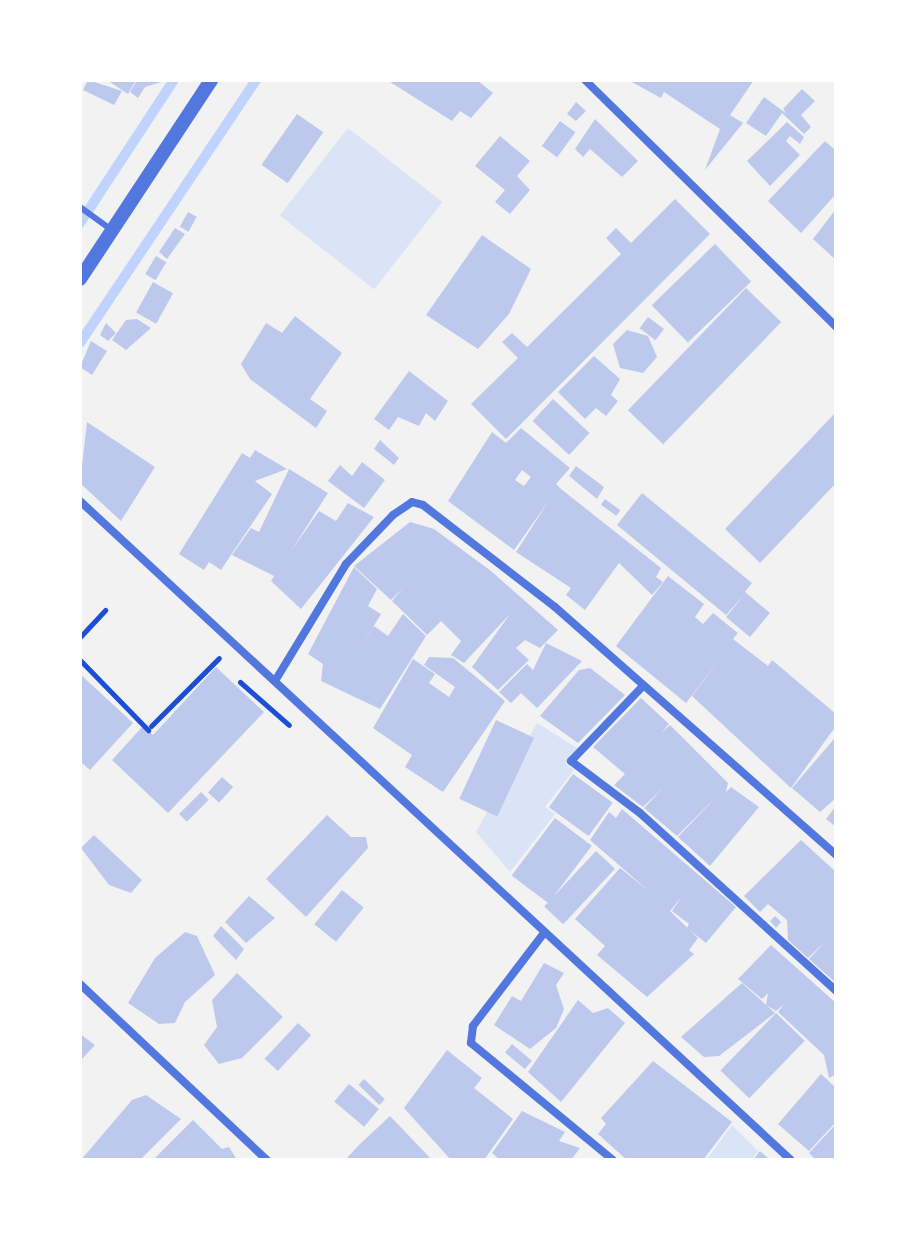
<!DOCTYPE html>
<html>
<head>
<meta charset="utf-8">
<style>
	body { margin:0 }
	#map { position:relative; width:916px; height:1240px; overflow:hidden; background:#f2f2f2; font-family:"Noto Sans",sans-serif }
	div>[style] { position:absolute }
	.green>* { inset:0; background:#dbe4f7; transform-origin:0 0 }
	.stream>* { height:10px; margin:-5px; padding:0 5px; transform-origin:5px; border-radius:5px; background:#bfd3fe }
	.building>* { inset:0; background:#bdc9ec; transform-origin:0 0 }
	.path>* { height:5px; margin:-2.5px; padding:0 2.5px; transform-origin:2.5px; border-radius:2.5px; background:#1d4ed8 }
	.service>* { height:6px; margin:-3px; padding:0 3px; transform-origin:3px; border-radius:3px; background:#5277de }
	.minor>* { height:8px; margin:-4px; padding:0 4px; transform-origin:4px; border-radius:4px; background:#5277de }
	.tertiary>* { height:14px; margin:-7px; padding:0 7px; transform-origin:7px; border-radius:7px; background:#5277de }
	span { translate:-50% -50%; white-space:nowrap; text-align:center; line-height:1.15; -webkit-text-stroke:6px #fff; paint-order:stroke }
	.frame { position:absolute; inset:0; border:82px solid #fff; pointer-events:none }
</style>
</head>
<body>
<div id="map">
	<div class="green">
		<i style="left:348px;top:128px;width:120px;height:111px;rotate:38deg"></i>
		<i style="clip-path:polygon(537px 723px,579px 749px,565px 763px,574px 770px,545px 807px,555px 814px,510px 872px,476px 832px)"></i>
		<i style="clip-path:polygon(732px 1125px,758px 1151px,751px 1160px,706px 1160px)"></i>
	</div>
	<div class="stream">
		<i style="left:80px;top:223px;width:171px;rotate:-56.7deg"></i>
		<i style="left:80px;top:343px;width:316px;rotate:-56.2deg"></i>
	</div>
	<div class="building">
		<i style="clip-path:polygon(88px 80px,122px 91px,114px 105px,83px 90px)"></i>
		<i style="clip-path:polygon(107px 80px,136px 80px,128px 94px)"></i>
		<i style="clip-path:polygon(137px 80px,168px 80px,145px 87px,138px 98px,130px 92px)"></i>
		<i style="clip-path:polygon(387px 80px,477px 80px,493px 93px,471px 118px,460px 111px,452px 121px)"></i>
		<i style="clip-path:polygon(628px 80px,754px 80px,730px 115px,743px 123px,705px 170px,720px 129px,664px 92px,661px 98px)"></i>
		<i style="clip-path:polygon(802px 89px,815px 101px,801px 115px,811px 127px,804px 134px,782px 113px,766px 136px,746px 123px,764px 97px,787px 114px,783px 109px)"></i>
		<i style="clip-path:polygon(576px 102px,586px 111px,576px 121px,567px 114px)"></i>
		<i style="left:297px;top:114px;width:32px;height:62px;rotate:35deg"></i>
		<i style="clip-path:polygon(595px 119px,638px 161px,622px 177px,590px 149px,583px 157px,575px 149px)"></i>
		<i style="left:560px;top:121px;width:19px;height:31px;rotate:36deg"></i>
		<i style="clip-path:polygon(787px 122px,804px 137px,800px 144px,790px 136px,786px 141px,800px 155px,770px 186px,747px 161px)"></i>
		<i style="clip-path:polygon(500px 136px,530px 161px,517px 176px,530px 190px,510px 214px,495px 202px,505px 190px,475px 166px)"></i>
		<i style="clip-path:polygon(825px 141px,836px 151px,836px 194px,801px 233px,768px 201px)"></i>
		<i style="clip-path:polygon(675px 199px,710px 234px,506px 439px,471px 404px,518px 358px,502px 342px,512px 333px,527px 347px,621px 254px,606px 238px,616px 228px,631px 243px)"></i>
		<i style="clip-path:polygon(836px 209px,836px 260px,813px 239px)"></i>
		<i style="left:188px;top:212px;width:10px;height:17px;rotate:29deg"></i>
		<i style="clip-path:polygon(175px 228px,185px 234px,167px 259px,159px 252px)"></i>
		<i style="clip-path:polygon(482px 235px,531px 269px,509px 314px,478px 349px,426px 315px)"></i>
		<i style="left:715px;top:244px;width:52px;height:88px;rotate:46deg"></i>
		<i style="left:156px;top:256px;width:12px;height:21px;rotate:31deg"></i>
		<i style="left:153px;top:282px;width:23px;height:35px;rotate:29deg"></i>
		<i style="left:746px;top:288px;width:49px;height:170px;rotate:44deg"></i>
		<i style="clip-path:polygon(295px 316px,342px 353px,310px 399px,327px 411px,316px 428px,250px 379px,241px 364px,266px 323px,282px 333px)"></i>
		<i style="left:648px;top:317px;width:20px;height:14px;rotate:37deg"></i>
		<i style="clip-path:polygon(137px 319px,151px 328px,126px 350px,112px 340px,126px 320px)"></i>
		<i style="clip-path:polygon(106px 323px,116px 333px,108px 341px,100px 335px)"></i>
		<i style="clip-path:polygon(627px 330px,648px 336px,657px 357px,643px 373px,620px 368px,613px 344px)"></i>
		<i style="clip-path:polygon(91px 341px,107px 351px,92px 375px,80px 367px)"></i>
		<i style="clip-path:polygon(594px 356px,620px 379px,611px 395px,618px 401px,606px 416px,596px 408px,585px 419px,558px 392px)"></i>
		<i style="clip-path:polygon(409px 371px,448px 401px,435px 421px,426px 413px,419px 426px,398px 417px,389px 430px,374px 419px)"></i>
		<i style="left:553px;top:399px;width:50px;height:30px;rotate:43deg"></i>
		<i style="clip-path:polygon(836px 412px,836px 483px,760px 563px,725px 529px)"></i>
		<i style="clip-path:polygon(87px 422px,155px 467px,121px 521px,80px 483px)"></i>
		<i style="clip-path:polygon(evenodd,521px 428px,570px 468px,556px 484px,561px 489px,661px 568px,656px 577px,663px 582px,652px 595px,619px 563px,585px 610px,566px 595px,571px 588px,516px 552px,548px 502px,514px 550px,448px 501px,492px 432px,506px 443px,521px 428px,522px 470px,531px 477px,524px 486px,515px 480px,522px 470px)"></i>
		<i style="clip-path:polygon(380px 440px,399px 458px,394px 465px,374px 449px)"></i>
		<i style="clip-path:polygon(255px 450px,287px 469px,255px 481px,272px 494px,221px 570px,209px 562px,204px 570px,179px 554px,242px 453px,250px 458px)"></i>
		<i style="clip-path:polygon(362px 462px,385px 480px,364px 508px,328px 481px,340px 465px,352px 476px)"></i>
		<i style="clip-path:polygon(576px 466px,604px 487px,597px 499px,569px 476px)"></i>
		<i style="clip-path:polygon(289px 469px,328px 493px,291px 551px,319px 511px,336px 521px,348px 503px,374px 517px,301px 609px,271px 581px,274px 576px,232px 555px,251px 528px,259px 532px)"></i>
		<i style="clip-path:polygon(642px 493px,752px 583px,745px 592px,770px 613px,750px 637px,726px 617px,744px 595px,726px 615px,617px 525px)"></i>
		<i style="left:605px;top:499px;width:19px;height:7px;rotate:36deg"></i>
		<i style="clip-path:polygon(410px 522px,434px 529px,491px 571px,558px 630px,540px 648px,525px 640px,516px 648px,529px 660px,498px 690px,472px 667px,510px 614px,464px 663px,451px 655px,461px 641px,441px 621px,427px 635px,392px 601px,403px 588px,391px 600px,354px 566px)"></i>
		<i style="clip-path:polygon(354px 567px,377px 589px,368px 606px,381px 614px,352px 662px,374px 626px,388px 636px,403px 614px,426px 636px,380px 709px,321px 681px,323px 664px,308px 654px)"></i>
		<i style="clip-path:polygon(668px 576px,704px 604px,695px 617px,703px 624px,713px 613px,738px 633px,733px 639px,768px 666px,772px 660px,836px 714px,836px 726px,791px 788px,692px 696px,723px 655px,686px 703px,616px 646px)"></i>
		<i style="clip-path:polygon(546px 643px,582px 661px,537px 708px,521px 693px,511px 703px,499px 692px,527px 664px,533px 670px)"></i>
		<i style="clip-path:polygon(429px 657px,453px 658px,505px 701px,443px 792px,405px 767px,412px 755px,373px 728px,413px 659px,435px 674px,429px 683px,449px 697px,455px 687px,424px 665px)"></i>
		<i style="clip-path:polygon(216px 667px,264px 712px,168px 813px,112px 760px,143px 726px,153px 735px)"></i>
		<i style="clip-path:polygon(590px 668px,625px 695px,578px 743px,540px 716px,579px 670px)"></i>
		<i style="clip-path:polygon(80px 674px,133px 723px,90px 770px,80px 761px)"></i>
		<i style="clip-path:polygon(641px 698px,669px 724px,661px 733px,670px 725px,728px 783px,726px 792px,731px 787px,759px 807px,710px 866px,678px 837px,717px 796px,677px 836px,644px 808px,663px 788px,643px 807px,614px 785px,625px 774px,593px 747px)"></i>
		<i style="left:496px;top:720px;width:42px;height:87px;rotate:25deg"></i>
		<i style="clip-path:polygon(834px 739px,836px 798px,820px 812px,792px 788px)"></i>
		<i style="left:573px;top:774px;width:49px;height:41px;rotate:36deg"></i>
		<i style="left:222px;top:777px;width:15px;height:21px;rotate:42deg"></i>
		<i style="left:201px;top:792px;width:11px;height:31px;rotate:45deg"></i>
		<i style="clip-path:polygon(836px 806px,836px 827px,826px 819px)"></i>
		<i style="clip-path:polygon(622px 809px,736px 907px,706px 943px,687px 928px,689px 924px,672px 911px,682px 896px,670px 911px,698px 938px,689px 950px,694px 954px,647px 997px,597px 955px,605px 946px,575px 919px,620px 868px,650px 892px,590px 840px,609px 812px,616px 818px)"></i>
		<i style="clip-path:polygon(327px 815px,351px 837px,366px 837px,368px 848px,306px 917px,266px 879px)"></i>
		<i style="left:555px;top:818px;width:46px;height:72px;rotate:37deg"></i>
		<i style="clip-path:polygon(94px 835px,142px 880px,131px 893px,109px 885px,81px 848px)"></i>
		<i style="clip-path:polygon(801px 840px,836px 872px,836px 983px,809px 959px,825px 942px,808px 958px,788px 940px,787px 920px,768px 904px,760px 912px,744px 896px)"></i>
		<i style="left:596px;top:851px;width:26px;height:76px;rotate:43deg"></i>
		<i style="left:342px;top:890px;width:28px;height:44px;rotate:39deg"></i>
		<i style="clip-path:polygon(249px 896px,275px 918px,246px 943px,225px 922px)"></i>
		<i style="clip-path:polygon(775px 916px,781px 922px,776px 928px,770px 921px)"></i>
		<i style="clip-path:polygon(221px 926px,244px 949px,236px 960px,213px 936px)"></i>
		<i style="clip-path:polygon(185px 932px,197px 936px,215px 975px,185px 1002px,175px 1023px,159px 1024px,128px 1003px,155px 958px)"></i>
		<i style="clip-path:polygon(771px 945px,836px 1003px,836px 1074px,829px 1078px,824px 1055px,778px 1012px,784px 1004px,776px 1011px,766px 1005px,768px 993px,762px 999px,738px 979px)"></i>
		<i style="clip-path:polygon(544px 963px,564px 973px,556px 985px,564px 1009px,556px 1028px,530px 1049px,494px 1025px,512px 996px,521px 1001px)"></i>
		<i style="clip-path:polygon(237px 973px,283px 1017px,242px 1058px,219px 1064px,204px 1045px,217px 1027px,212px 1000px)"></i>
		<i style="clip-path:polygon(742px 983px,775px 1013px,719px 1056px,704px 1057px,681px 1037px)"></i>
		<i style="clip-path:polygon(578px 1000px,593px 1013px,608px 1008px,625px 1023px,561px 1102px,528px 1072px)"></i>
		<i style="left:776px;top:1013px;width:40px;height:80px;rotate:44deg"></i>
		<i style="left:298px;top:1023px;width:18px;height:49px;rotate:43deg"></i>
		<i style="clip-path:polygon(80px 1034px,95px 1045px,80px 1061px)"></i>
		<i style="left:512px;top:1044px;width:26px;height:11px;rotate:40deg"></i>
		<i style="clip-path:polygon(447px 1050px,482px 1078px,474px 1088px,513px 1119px,484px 1160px,451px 1160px,404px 1108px)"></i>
		<i style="clip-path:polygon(653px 1061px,732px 1122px,703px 1160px,627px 1160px,598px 1134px,606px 1124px,601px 1118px)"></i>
		<i style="clip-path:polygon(821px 1074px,836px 1088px,836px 1122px,809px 1151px,778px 1124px)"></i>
		<i style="left:364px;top:1079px;width:29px;height:8px;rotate:44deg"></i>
		<i style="left:349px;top:1084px;width:39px;height:23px;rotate:40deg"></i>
		<i style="clip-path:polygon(146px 1095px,181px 1119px,140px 1160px,81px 1160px,132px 1100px)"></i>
		<i style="clip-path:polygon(522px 1111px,565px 1132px,559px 1141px,580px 1148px,571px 1160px,500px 1160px,492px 1153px)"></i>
		<i style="clip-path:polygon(390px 1116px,432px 1160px,345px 1160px,359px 1145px)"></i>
		<i style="clip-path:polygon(193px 1120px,222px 1149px,229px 1147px,237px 1160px,153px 1160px)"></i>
		<i style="clip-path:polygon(836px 1124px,836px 1160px,816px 1160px,809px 1153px)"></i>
		<i style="clip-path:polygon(760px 1151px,770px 1160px,753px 1160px)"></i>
	</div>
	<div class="path">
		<i style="left:80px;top:637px;width:37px;rotate:-47deg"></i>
		<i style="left:80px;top:660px;width:98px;rotate:45.8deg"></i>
		<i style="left:240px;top:682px;width:65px;rotate:41.3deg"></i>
		<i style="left:151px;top:726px;width:96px;rotate:-45deg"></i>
	</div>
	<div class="service">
		<i style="left:80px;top:207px;width:39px;rotate:36deg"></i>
	</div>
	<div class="minor">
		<i style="left:585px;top:80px;width:352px;rotate:44.5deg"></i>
		<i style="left:80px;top:501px;width:969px;rotate:42.83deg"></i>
		<i style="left:275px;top:681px;width:137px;rotate:-58.7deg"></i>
		<i style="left:346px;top:564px;width:68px;rotate:-46.2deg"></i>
		<i style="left:393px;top:515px;width:23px;rotate:-34deg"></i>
		<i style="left:412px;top:502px;width:11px;rotate:15deg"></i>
		<i style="left:423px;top:505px;width:167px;rotate:37.7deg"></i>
		<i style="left:555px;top:607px;width:375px;rotate:41.4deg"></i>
		<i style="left:643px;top:686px;width:104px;rotate:133.8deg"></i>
		<i style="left:571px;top:761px;width:86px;rotate:37deg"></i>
		<i style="left:640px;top:813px;width:265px;rotate:42.2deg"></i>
		<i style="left:544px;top:933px;width:117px;rotate:127.4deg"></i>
		<i style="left:473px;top:1026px;width:17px;rotate:97deg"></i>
		<i style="left:471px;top:1043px;width:184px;rotate:39.5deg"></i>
		<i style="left:80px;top:984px;width:257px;rotate:43.3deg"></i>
	</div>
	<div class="tertiary">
		<i style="left:80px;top:279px;width:238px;rotate:-56.6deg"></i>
	</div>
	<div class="frame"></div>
</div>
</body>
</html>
